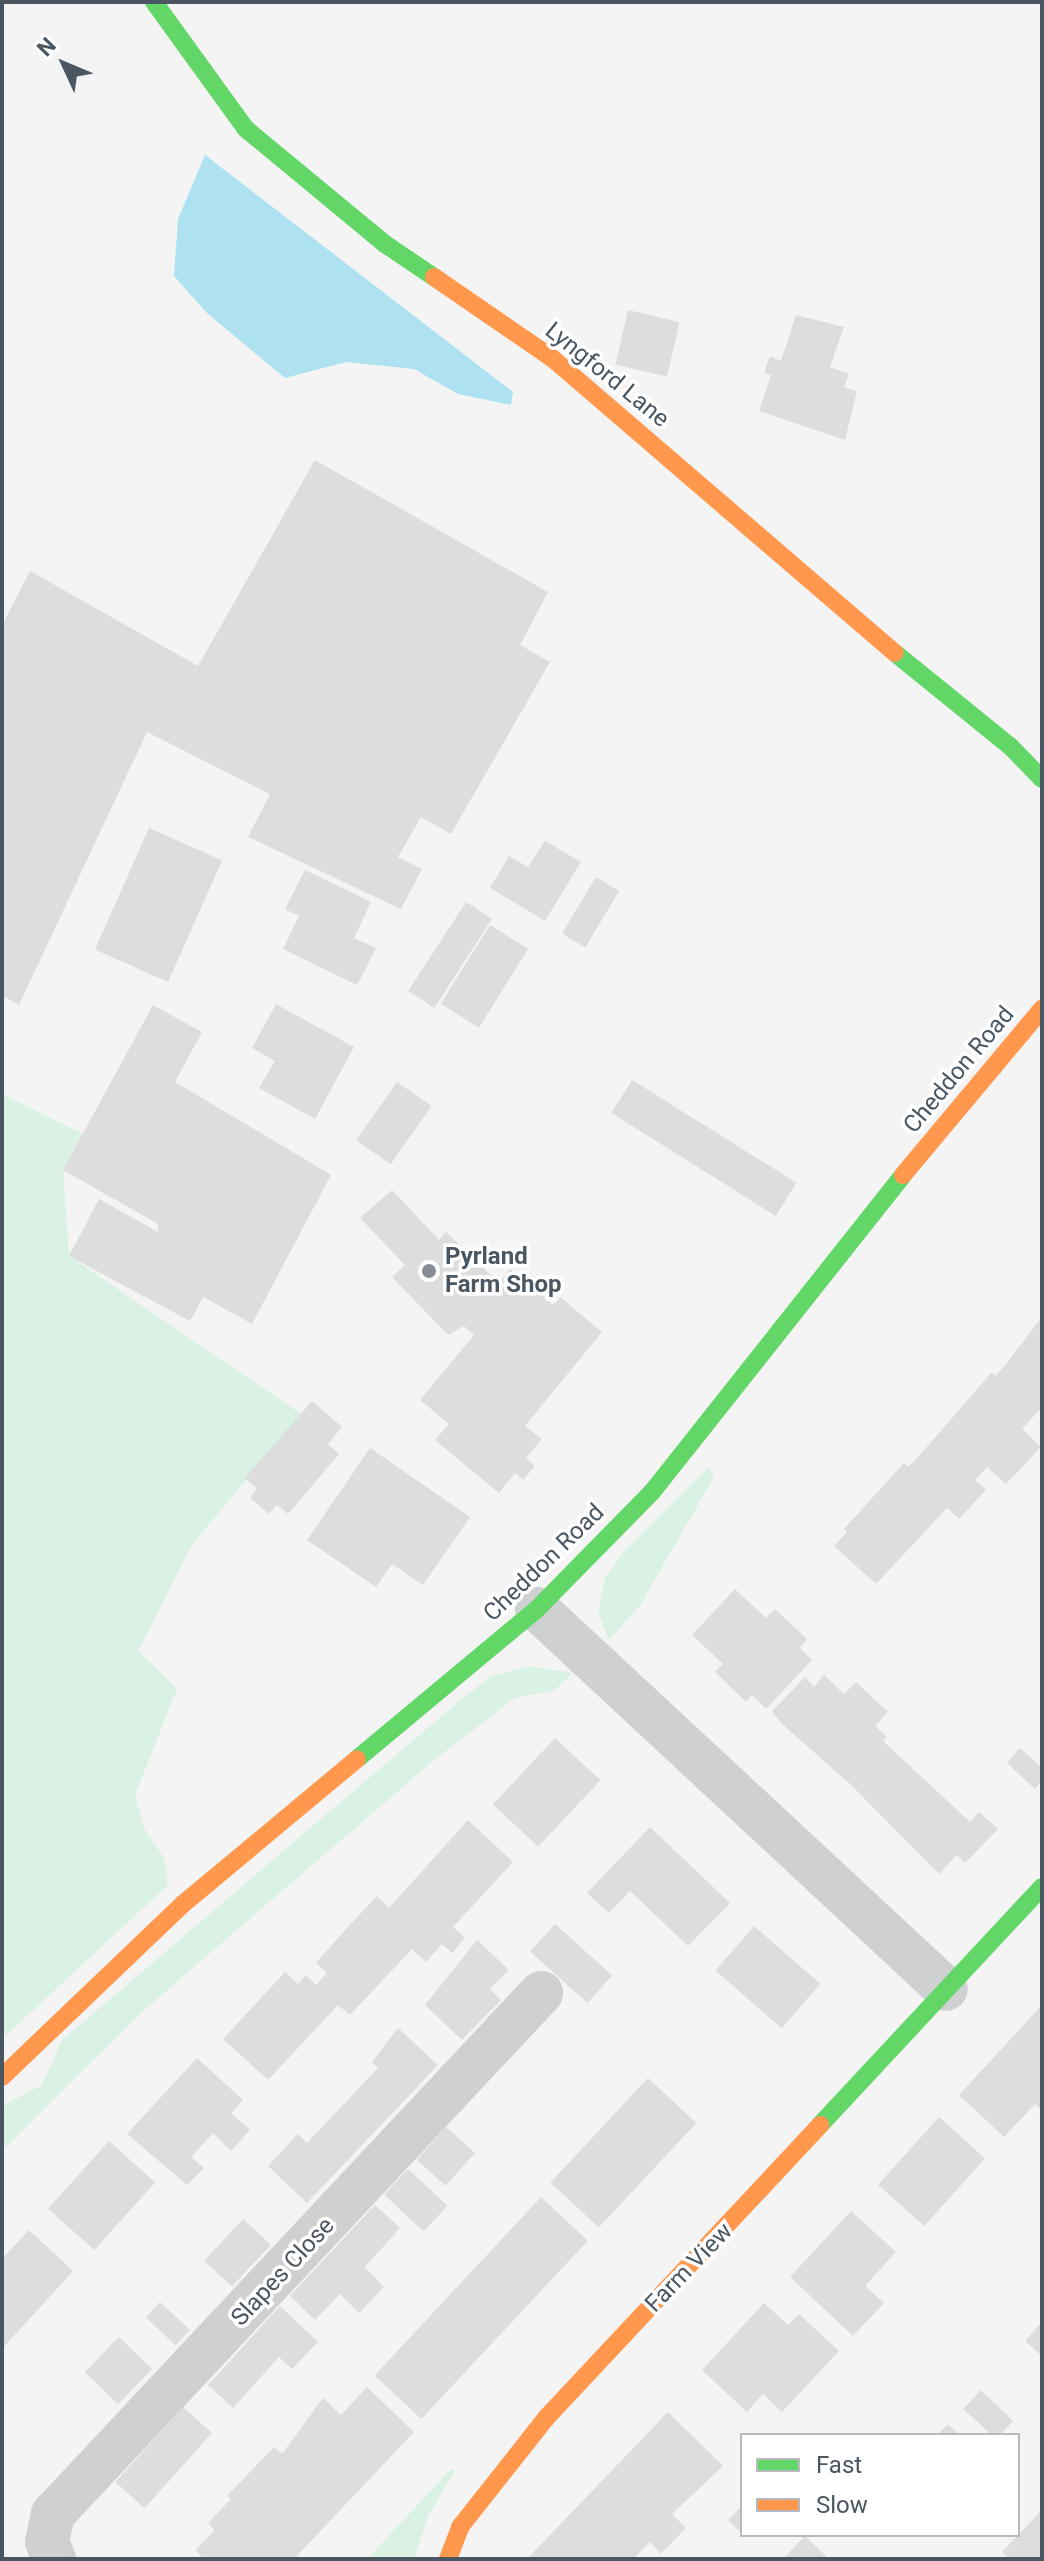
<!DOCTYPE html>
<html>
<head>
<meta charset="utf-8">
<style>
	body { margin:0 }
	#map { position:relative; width:1044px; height:2561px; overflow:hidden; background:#f4f4f4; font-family:Roboto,sans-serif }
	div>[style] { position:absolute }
	.green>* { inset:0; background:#d9f2e3 }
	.water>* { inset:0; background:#aee2f0 }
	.building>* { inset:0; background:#ddddde; transform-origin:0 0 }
	.street>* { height:44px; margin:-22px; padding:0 22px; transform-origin:22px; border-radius:22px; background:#ced0d2 }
	.fast>* { height:18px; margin:-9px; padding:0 9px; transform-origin:9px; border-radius:9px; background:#63d668 }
	.slow>* { height:18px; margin:-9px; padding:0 9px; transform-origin:9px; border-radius:9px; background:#ff974d }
	.dots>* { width:22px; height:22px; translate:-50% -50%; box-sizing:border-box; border:4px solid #fff; border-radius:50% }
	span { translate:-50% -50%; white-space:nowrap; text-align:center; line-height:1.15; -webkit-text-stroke:7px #fff; paint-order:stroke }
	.street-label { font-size:24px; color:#4a5661 }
	.poi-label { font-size:24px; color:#4a5661; font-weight:700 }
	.left { translate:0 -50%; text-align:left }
	.frame { position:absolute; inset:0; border:4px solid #4a5661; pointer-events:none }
	.legend { position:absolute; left:740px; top:2433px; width:280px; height:104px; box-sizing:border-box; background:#fff; border:2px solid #b7bbc0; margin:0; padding:10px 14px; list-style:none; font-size:24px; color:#4a5661 }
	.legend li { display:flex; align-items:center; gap:16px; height:40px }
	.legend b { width:40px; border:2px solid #b7bbc0 }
	.north { position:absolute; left:24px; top:24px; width:80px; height:80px; -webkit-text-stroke:6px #fff; paint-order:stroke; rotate:314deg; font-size:22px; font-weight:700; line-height:32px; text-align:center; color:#4a5661 }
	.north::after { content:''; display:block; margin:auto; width:28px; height:36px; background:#4a5661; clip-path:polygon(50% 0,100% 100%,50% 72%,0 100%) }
</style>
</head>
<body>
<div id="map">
	<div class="green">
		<i style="clip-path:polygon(2px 1094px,83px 1134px,63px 1170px,69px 1256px,301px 1414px,192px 1545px,138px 1651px,177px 1689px,135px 1795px,144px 1828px,164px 1858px,168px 1885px,2px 2039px)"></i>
		<i style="clip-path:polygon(708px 1467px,714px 1477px,640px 1605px,609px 1640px,598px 1612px,605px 1578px,625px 1550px)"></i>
		<i style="clip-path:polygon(528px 1666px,572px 1673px,555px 1690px,515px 1698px,434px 1760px,143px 2011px,2px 2151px,2px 2106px,42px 2085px,62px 2040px,458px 1702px,490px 1677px)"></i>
		<i style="clip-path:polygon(451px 2469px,455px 2471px,429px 2514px,414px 2559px,367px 2559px)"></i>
	</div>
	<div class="water">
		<i style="clip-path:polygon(205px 155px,513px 392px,511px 405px,458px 394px,414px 369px,346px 362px,285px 378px,268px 364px,206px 312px,174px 276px,178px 219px)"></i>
	</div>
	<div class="building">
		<i style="left:628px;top:310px;width:53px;height:56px;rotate:13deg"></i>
		<i style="clip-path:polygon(796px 315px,844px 327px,830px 367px,849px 374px,844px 387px,857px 391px,845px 440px,759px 411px,771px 375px,764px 373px,770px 356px,781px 361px)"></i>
		<i style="clip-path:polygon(315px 460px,548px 592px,520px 645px,550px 662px,451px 834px,421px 817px,398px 857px,422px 869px,401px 909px,248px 837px,270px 794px,147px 732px,19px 1005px,2px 996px,2px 625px,30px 571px,198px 666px)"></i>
		<i style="left:149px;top:828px;width:80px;height:133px;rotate:24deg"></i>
		<i style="clip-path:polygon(545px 841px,581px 862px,545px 921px,490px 888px,509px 856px,528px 867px)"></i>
		<i style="clip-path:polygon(305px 870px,371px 902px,354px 938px,376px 948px,357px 985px,283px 949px,299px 916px,285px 909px)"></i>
		<i style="left:596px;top:877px;width:27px;height:66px;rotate:31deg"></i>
		<i style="left:466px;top:902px;width:31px;height:106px;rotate:33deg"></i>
		<i style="left:490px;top:925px;width:45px;height:93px;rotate:32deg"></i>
		<i style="clip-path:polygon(276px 1004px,354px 1047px,315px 1119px,259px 1088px,275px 1061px,252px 1048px)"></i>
		<i style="clip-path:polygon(153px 1005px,202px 1032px,175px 1082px,331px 1175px,252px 1324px,203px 1297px,190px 1321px,69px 1256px,99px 1199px,158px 1232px,158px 1224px,63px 1170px)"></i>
		<i style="left:632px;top:1080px;width:194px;height:39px;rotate:32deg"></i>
		<i style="left:397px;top:1082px;width:42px;height:71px;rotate:35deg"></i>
		<i style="clip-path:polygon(392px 1190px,439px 1240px,446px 1232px,499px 1283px,510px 1269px,553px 1305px,560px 1297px,602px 1332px,525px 1426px,542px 1439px,526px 1458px,535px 1466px,523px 1480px,515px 1473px,499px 1493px,435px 1440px,449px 1424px,420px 1400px,474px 1335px,464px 1326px,448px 1335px,392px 1277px,405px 1265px,360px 1218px)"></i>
		<i style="clip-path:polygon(1042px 1317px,1042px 1407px,1022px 1429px,1041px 1447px,1006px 1484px,987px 1467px,975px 1480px,986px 1490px,959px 1519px,947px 1508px,876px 1584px,834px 1546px,847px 1532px,844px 1529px,904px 1463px,908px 1467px,919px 1456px,992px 1372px,995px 1376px,1006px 1364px)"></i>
		<i style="clip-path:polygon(312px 1401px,342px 1427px,328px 1444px,339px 1454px,288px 1514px,277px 1505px,269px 1514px,250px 1498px,257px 1489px,245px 1478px)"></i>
		<i style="clip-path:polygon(370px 1448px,470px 1517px,423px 1585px,392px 1564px,376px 1587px,307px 1540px)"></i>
		<i style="clip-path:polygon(735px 1589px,766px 1618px,775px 1609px,807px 1639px,800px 1648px,812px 1660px,766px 1709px,752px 1695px,746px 1702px,715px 1672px,723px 1664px,692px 1635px)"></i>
		<i style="clip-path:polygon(824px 1675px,844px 1694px,856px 1682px,888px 1712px,875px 1726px,887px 1737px,883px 1741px,970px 1822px,979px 1812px,998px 1829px,965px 1863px,957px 1855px,939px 1874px,850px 1784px,781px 1723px,772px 1711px,805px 1677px,814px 1687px)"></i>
		<i style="left:555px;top:1738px;width:62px;height:91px;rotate:43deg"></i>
		<i style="clip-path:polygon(1020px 1748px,1042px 1768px,1042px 1781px,1035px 1789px,1007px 1763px)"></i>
		<i style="clip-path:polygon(468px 1820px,513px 1862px,453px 1927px,465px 1938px,452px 1953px,442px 1944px,426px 1962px,412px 1949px,350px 2015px,338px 2005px,268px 2080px,223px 2039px,285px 1972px,298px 1984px,306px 1975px,316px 1985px,327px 1973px,316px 1963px,346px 1929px,377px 1896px,389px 1908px)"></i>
		<i style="clip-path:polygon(650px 1827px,730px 1903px,688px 1946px,630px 1891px,609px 1913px,587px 1893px)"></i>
		<i style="left:555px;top:1924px;width:77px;height:37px;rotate:42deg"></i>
		<i style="left:754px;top:1926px;width:88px;height:59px;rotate:41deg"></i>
		<i style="clip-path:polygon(477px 1940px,509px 1970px,490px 1989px,501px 2000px,462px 2040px,425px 2005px)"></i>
		<i style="clip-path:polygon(1042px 2005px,1042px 2111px,1035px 2104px,1004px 2137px,959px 2095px)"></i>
		<i style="clip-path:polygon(398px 2028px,438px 2065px,307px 2203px,268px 2166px,298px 2134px,307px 2143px,378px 2068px,372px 2062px)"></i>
		<i style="clip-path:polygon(197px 2058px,243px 2100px,231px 2113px,250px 2130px,231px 2151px,213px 2133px,191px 2157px,204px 2168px,187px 2185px,127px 2134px)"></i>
		<i style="left:648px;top:2078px;width:66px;height:143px;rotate:43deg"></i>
		<i style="left:939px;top:2117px;width:62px;height:91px;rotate:42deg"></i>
		<i style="left:446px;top:2127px;width:39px;height:44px;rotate:42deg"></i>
		<i style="left:109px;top:2141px;width:62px;height:91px;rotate:42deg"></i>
		<i style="left:408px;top:2169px;width:54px;height:35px;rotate:43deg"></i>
		<i style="left:541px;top:2197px;width:64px;height:244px;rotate:43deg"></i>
		<i style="clip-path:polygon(375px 2205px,400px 2228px,365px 2267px,384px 2287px,359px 2313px,340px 2294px,315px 2320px,290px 2296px)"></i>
		<i style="clip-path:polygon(851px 2211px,896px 2252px,865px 2286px,884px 2303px,853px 2336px,790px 2277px)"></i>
		<i style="left:243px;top:2219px;width:38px;height:57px;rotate:43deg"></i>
		<i style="clip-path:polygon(29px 2230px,73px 2271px,2px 2349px,2px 2259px)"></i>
		<i style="left:160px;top:2302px;width:41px;height:21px;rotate:43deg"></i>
		<i style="clip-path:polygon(764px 2303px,788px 2325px,799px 2314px,839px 2351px,782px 2412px,763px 2394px,747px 2412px,702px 2370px)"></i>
		<i style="clip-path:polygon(280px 2306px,318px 2342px,292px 2369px,279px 2357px,233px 2408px,208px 2385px)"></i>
		<i style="clip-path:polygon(1042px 2322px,1042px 2356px,1025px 2341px)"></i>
		<i style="left:119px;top:2337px;width:46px;height:49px;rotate:44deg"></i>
		<i style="clip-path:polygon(367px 2387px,414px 2432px,294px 2559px,204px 2559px,195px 2550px,215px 2530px,208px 2523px,231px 2499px,227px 2496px,274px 2447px,282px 2454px,323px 2398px,341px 2415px)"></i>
		<i style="clip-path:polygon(981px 2390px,1013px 2421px,1000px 2435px,992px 2435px,963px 2409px)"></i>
		<i style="left:183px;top:2407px;width:39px;height:101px;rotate:42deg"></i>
		<i style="clip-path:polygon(668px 2412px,723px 2466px,672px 2514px,686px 2528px,661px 2554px,650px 2542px,633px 2559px,527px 2559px)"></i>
		<i style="clip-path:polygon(948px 2424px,960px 2435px,937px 2435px)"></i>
		<i style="clip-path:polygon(742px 2506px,742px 2534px,728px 2520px)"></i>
		<i style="clip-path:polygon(1042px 2510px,1042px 2559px,1010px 2559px,1002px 2552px)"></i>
		<i style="clip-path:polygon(805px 2536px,829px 2559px,783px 2559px)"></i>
	</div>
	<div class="street">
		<i style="left:537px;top:1609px;width:558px;rotate:42.9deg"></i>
		<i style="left:54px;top:2559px;width:18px;rotate:-112deg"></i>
		<i style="left:47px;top:2542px;width:29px;rotate:-78deg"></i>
		<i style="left:53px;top:2514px;width:714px;rotate:-46.87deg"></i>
	</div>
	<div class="fast">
		<i style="left:154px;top:2px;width:157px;rotate:54.1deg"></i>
		<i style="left:246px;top:129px;width:180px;rotate:39.6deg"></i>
		<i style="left:385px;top:244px;width:59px;rotate:34deg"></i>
		<i style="left:895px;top:653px;width:148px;rotate:39deg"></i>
		<i style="left:1010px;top:746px;width:46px;rotate:45.9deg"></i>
		<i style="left:357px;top:1759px;width:234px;rotate:-39.8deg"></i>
		<i style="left:537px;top:1609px;width:164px;rotate:-45.5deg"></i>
		<i style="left:652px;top:1492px;width:404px;rotate:-51.6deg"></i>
		<i style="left:820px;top:2125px;width:325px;rotate:-47deg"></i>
	</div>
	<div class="slow">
		<i style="left:434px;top:277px;width:143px;rotate:34.5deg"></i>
		<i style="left:552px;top:358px;width:452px;rotate:40.7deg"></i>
		<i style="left:903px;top:1175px;width:217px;rotate:-50.1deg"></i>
		<i style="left:2px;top:2077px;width:250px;rotate:-43.7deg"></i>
		<i style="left:183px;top:1904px;width:226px;rotate:-39.8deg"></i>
		<i style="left:448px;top:2559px;width:34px;rotate:-69deg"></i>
		<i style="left:460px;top:2527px;width:140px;rotate:-51.7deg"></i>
		<i style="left:547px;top:2417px;width:400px;rotate:-46.9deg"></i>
	</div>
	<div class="dots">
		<i style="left:429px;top:1271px;background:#868d94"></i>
	</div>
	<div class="street-label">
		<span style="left:607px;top:375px;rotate:39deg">Lyngford Lane</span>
		<span style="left:959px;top:1070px;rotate:-50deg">Cheddon Road</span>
		<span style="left:544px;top:1563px;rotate:-44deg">Cheddon Road</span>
		<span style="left:689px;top:2268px;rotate:-46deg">Farm View</span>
		<span style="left:283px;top:2272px;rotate:-47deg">Slapes Close</span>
	</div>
	<div class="poi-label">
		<span class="left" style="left:445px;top:1271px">Pyrland<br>Farm Shop</span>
	</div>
	<div class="frame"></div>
	<ul class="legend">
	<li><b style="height:10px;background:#63d668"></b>Fast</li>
	<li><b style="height:10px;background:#ff974d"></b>Slow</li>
	</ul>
	<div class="north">N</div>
</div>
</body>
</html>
